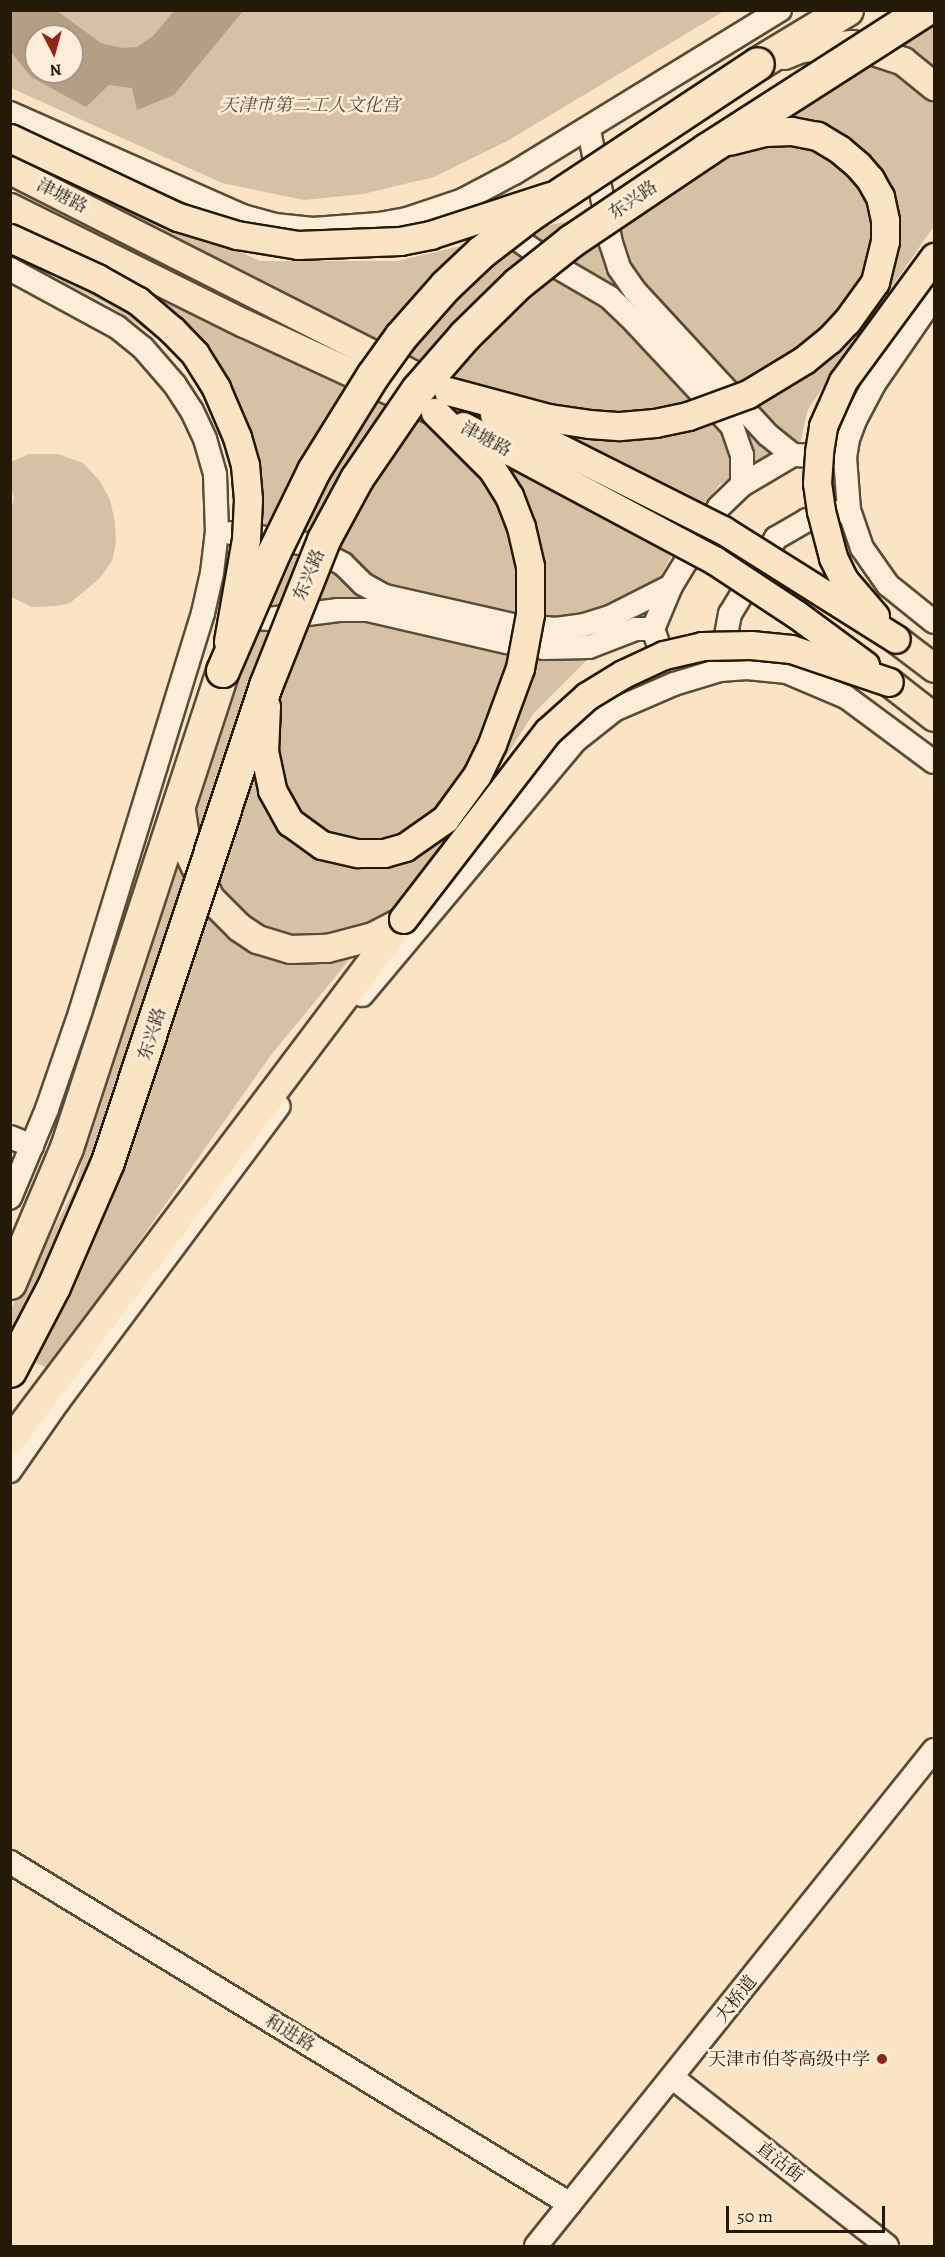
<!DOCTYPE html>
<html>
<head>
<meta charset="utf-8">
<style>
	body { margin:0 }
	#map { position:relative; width:945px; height:2257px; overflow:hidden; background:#fae4c4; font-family:Alegreya,"Noto Serif SC",serif }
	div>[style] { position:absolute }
	.green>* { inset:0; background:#d6c1a4 }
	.water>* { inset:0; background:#b29f84 }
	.roads { filter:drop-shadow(2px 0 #5a4c37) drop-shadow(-2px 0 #5a4c37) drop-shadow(0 2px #5a4c37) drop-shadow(0 -2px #5a4c37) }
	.minor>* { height:22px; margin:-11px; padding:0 11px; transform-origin:11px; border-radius:11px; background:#fcedd9 }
	.major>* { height:27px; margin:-13.5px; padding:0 13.5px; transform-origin:13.5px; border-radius:13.5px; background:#fae4c4 }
	.highway>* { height:32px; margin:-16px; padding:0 16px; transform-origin:16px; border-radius:16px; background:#fae4c4 }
	.bridges { filter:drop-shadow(2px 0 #251908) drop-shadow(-2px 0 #251908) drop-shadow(0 2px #251908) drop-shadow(0 -2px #251908) }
	.major-bridge>* { height:27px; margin:-13.5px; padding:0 13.5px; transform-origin:13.5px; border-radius:13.5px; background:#fae4c4 }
	.highway-bridge>* { height:32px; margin:-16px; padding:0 16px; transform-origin:16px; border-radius:16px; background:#fae4c4 }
	.dots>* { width:16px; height:16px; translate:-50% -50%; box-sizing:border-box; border:3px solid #fcedd9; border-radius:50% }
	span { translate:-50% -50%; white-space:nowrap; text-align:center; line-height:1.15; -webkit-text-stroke:5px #fcedd9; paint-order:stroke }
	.park-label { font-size:18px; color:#5a4b37; font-style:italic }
	.street-label { font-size:18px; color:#251908 }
	.poi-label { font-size:18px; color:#251908 }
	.right { translate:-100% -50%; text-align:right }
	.frame { position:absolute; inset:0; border:12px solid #251908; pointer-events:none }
	.north { position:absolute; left:24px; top:24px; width:60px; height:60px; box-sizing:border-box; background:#fcedd9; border:2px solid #a69885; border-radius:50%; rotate:174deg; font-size:16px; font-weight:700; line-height:24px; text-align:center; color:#251908 }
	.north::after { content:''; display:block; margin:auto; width:21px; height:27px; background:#8f2418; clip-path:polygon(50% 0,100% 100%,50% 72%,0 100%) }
	.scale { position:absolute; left:726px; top:2206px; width:159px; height:27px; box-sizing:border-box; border:3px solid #251908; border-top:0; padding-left:8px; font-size:18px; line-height:21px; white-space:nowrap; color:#251908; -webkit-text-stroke:4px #fcedd9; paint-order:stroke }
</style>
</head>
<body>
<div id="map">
	<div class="green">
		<i style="clip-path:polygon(evenodd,11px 11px,724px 11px,507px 141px,434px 177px,363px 194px,304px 200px,222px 183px,11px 88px,11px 11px,36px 36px,72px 36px,72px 72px,36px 72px,36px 36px)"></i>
		<i style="clip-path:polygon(934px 25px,934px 226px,808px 409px,799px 448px,720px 484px,687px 526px,637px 621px,593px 654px,533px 714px,470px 813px,271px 1055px,49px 1369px,11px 1351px,10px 1311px,75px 1189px,111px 1042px,226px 675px,235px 526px,231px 472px,216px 421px,191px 372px,155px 336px,107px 304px,61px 281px,108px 192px,260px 261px,397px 261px,666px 198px)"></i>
		<i style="clip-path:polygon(29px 454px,58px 454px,83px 463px,100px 481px,110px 500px,115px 522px,116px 543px,112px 561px,99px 579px,70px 603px,57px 606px,32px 607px,11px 597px,10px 514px,14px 499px,11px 486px,11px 462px)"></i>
	</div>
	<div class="water">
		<i style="clip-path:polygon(evenodd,11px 10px,57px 11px,101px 43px,122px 48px,137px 47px,153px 36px,174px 11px,243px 11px,174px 95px,137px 110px,132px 88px,109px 85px,86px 107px,31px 77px,11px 52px,11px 10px,36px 36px,72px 36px,72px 72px,36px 72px,36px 36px)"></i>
	</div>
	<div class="roads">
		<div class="minor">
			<i style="left:10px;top:113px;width:254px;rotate:23.9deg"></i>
			<i style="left:242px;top:216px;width:34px;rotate:15deg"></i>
			<i style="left:275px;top:225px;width:38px;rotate:6deg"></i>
			<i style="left:313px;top:229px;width:66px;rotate:-4.3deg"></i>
			<i style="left:379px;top:224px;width:28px;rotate:-10deg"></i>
			<i style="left:407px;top:219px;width:59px;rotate:-18.7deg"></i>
			<i style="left:463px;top:200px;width:58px;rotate:-27.9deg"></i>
			<i style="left:514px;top:173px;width:312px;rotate:-31.5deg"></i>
			<i style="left:589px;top:130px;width:115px;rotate:79deg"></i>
			<i style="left:611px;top:243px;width:26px;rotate:72deg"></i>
			<i style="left:619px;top:268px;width:28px;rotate:55deg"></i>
			<i style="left:635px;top:291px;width:196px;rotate:47.3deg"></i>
			<i style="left:768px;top:435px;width:32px;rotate:39deg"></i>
			<i style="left:793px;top:455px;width:52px;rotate:2.2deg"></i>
			<i style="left:496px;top:224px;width:71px;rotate:35.3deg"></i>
			<i style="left:554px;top:265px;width:64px;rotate:30.2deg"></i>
			<i style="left:609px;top:297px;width:29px;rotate:44deg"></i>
			<i style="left:630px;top:317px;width:149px;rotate:46.9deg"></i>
			<i style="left:732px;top:426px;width:31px;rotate:71deg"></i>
			<i style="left:742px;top:455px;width:30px;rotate:90deg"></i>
			<i style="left:10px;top:269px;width:122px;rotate:28.5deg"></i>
			<i style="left:117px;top:327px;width:33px;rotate:39deg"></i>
			<i style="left:143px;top:348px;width:49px;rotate:49.1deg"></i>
			<i style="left:175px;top:385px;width:31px;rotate:57deg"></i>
			<i style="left:192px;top:411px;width:31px;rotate:65deg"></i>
			<i style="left:205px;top:439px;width:37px;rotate:74deg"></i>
			<i style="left:215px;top:475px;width:56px;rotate:88deg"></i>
			<i style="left:217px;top:531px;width:42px;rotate:96.8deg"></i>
			<i style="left:212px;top:573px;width:41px;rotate:102.7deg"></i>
			<i style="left:203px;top:613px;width:418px;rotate:107.1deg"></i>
			<i style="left:80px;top:1013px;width:102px;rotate:109deg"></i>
			<i style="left:47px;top:1109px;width:96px;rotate:112.6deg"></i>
			<i style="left:934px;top:297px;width:106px;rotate:124.6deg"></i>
			<i style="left:874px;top:384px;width:41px;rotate:117.8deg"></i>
			<i style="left:855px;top:420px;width:20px;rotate:110deg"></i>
			<i style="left:848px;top:439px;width:18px;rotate:99deg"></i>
			<i style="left:845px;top:457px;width:53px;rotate:85.7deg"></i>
			<i style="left:849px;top:510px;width:40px;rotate:71.1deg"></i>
			<i style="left:862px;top:548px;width:45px;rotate:54.9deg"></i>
			<i style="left:888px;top:585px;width:59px;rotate:38.8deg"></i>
			<i style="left:231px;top:533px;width:76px;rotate:8.3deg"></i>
			<i style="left:306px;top:544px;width:42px;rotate:28.4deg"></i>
			<i style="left:343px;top:564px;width:28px;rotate:45deg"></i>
			<i style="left:363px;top:584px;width:25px;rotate:29deg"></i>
			<i style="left:385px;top:596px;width:131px;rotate:12.8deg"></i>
			<i style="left:513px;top:625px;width:43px;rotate:5.3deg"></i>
			<i style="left:556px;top:629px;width:28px;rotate:-8deg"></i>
			<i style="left:584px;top:625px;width:27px;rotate:-17deg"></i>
			<i style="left:610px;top:617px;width:68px;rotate:-26.9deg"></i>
			<i style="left:234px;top:616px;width:35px;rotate:5deg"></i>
			<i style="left:269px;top:619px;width:70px;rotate:-7.4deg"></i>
			<i style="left:338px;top:610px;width:30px"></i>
			<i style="left:368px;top:610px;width:143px;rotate:13deg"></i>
			<i style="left:507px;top:642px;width:37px;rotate:9deg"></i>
			<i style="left:544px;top:648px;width:45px;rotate:-1.3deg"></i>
			<i style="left:589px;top:647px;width:50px;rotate:-21deg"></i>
			<i style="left:636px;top:629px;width:17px"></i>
			<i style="left:658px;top:643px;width:15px;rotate:-110deg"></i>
			<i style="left:653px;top:629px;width:47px;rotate:-67.3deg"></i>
			<i style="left:671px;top:586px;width:92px;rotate:-58.7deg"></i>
			<i style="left:719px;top:507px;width:32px;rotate:-44deg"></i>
			<i style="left:742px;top:485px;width:59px;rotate:-30.5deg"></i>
			<i style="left:721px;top:662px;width:49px;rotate:-79.4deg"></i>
			<i style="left:730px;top:614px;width:89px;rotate:-58.8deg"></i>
			<i style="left:776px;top:538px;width:36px;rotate:-30deg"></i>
			<i style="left:807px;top:520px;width:33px;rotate:-14deg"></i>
			<i style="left:362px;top:995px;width:333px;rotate:-50deg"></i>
			<i style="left:576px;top:740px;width:48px;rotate:-38.3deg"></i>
			<i style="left:614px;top:710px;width:65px;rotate:-23.4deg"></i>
			<i style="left:674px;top:684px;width:48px;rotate:-16.9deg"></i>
			<i style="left:720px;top:670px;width:27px;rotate:-4deg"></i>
			<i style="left:747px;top:668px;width:40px;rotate:5.7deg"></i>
			<i style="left:787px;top:672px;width:64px;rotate:23deg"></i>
			<i style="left:846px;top:697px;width:109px;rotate:36.5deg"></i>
			<i style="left:10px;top:1137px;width:24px;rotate:22deg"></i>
			<i style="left:10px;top:1471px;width:84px;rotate:-55.2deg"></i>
			<i style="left:58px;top:1402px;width:369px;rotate:-53.3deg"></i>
			<i style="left:10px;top:1862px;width:656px;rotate:31.41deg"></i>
			<i style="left:673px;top:2078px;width:272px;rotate:38.1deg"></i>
			<i style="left:536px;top:2246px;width:636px;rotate:-51.26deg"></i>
		</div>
		<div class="major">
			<i style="left:784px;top:55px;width:18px;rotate:-22deg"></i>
			<i style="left:801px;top:48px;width:51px;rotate:-4.5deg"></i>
			<i style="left:852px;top:44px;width:54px;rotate:18.4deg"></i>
			<i style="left:903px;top:61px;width:40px;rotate:39deg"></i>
			<i style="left:10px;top:170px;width:487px;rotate:26.9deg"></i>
			<i style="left:10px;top:207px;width:261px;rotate:26.4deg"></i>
			<i style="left:244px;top:323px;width:203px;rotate:24.8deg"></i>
			<i style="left:896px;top:639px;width:48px;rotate:37.3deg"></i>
			<i style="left:889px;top:682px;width:57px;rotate:37.9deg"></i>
			<i style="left:180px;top:804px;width:47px;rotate:81.3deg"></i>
			<i style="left:187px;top:850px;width:53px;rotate:64.4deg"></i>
			<i style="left:210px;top:898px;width:41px;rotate:45deg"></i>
			<i style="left:239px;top:927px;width:22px;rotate:34deg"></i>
			<i style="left:257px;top:939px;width:34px;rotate:17deg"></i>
			<i style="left:290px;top:949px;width:37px;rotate:-2deg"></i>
			<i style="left:327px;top:948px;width:48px;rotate:-14.6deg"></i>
			<i style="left:373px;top:936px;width:27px;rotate:-28deg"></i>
			<i style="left:10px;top:1440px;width:653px;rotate:-52.97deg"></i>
		</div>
		<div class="highway">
			<i style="left:758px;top:64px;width:104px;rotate:-31.2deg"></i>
			<i style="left:10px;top:1283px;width:147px;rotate:-67.1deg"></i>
			<i style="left:67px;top:1148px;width:502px;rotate:-71.89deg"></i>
		</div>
	</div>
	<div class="bridges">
		<div class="major-bridge">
			<i style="left:10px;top:138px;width:186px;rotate:25.2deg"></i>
			<i style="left:178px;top:217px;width:62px;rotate:17deg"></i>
			<i style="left:237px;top:235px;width:62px;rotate:9.3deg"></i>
			<i style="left:298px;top:245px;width:102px;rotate:-2.2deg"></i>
			<i style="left:400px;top:241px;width:31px;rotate:-11deg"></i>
			<i style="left:430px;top:235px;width:126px;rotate:-18deg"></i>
			<i style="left:10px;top:238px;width:96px;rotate:24.7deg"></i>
			<i style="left:97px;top:278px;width:47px;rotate:29.3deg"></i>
			<i style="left:138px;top:301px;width:45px;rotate:40.5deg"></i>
			<i style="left:172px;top:330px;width:33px;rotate:46deg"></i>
			<i style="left:195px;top:354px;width:40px;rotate:58deg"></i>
			<i style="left:216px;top:388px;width:53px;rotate:66.8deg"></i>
			<i style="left:237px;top:437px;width:29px;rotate:74deg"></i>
			<i style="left:245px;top:465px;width:35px;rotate:85deg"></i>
			<i style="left:248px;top:500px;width:39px;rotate:93deg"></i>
			<i style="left:246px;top:539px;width:104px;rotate:100deg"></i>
			<i style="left:448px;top:391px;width:105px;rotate:15deg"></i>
			<i style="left:549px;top:418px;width:40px;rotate:8.5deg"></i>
			<i style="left:589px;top:424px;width:31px;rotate:4deg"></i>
			<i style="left:620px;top:426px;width:35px;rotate:-5deg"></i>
			<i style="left:655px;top:423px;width:34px;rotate:-12deg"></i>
			<i style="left:688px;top:416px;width:64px;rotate:-20.1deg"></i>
			<i style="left:748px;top:394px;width:66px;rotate:-31.3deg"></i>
			<i style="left:804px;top:360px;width:32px;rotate:-39deg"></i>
			<i style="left:829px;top:340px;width:26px;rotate:-47deg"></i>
			<i style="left:847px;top:321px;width:48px;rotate:-54.3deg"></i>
			<i style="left:875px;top:282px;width:42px;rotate:-76.3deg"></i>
			<i style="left:885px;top:241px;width:21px;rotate:-90deg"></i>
			<i style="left:885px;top:220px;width:24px;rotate:-102deg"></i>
			<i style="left:880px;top:197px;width:21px;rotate:-119deg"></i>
			<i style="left:870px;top:179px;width:18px;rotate:-131deg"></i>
			<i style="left:858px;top:165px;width:25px;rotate:-140deg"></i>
			<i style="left:839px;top:149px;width:26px;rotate:-149deg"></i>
			<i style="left:817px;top:136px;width:26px;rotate:-169deg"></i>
			<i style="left:791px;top:131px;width:26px;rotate:178deg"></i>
			<i style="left:765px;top:132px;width:36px;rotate:166deg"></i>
			<i style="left:494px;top:415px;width:256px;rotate:26.7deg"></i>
			<i style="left:723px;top:530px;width:204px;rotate:32.2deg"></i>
			<i style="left:463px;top:426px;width:285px;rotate:28.1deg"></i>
			<i style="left:714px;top:560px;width:98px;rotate:33.4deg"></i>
			<i style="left:796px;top:614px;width:86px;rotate:36.5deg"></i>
			<i style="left:875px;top:616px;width:48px;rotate:-130.7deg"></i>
			<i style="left:844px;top:580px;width:25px;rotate:-116deg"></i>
			<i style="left:833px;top:557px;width:48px;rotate:-104.6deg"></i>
			<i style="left:821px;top:511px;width:28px;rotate:-98deg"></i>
			<i style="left:817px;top:483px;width:31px;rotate:-86deg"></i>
			<i style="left:819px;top:452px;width:26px;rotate:-81deg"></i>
			<i style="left:823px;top:426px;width:49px;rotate:-66deg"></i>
			<i style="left:843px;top:381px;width:154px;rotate:-53.7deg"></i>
			<i style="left:266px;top:706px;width:45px;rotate:92.5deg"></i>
			<i style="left:264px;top:751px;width:40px;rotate:78deg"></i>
			<i style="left:272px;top:790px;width:37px;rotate:61deg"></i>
			<i style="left:290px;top:822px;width:39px;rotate:36deg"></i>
			<i style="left:322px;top:845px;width:37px;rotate:13deg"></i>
			<i style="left:358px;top:853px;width:26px"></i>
			<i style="left:384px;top:853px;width:22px;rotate:-16deg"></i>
			<i style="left:405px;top:847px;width:49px;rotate:-35deg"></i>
			<i style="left:445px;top:819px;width:54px;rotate:-54deg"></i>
			<i style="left:477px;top:775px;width:34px;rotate:-64deg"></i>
			<i style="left:492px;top:744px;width:81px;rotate:-69.8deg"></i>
			<i style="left:520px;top:668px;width:55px;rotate:-79.5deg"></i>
			<i style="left:530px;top:614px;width:48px;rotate:-90deg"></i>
			<i style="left:530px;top:566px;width:40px;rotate:-103deg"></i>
			<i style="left:521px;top:527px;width:33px;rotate:-111deg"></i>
			<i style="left:509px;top:496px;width:32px;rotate:-122deg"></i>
			<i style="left:492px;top:469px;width:81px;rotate:-135deg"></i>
			<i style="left:403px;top:919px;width:237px;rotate:-52.4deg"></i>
			<i style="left:548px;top:731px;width:52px;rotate:-41.9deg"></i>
			<i style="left:587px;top:696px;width:42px;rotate:-31.4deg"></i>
			<i style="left:623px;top:674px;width:45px;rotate:-24.9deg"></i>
			<i style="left:664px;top:655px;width:39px;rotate:-13deg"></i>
			<i style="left:702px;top:646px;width:49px;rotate:-1.2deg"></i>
			<i style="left:751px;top:645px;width:40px;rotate:5.7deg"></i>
			<i style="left:791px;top:649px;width:103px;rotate:18.6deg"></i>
		</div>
		<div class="highway-bridge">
			<i style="left:223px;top:671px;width:129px;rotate:-66.6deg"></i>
			<i style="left:274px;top:553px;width:91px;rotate:-64deg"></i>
			<i style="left:314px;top:471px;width:112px;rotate:-58.2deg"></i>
			<i style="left:373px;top:376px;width:48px;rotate:-54.3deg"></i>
			<i style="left:401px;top:337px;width:68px;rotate:-48.6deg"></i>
			<i style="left:446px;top:286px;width:50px;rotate:-43.4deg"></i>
			<i style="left:482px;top:252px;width:61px;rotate:-37.6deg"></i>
			<i style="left:530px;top:215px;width:273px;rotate:-33.5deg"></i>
			<i style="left:10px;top:1371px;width:95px;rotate:-62.4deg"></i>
			<i style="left:54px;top:1287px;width:136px;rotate:-66.6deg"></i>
			<i style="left:108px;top:1162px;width:502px;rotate:-71.64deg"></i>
			<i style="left:266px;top:686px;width:157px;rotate:-68.3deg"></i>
			<i style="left:324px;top:540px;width:69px;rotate:-61.6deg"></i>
			<i style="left:357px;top:479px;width:108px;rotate:-55.6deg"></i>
			<i style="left:418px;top:390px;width:72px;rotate:-49deg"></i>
			<i style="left:465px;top:336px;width:74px;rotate:-44.5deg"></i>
			<i style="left:518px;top:284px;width:69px;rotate:-38.5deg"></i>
			<i style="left:572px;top:241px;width:163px;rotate:-34deg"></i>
			<i style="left:707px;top:150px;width:259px;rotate:-32.7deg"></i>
		</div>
	</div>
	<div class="dots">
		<i style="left:882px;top:2059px;background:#8f2418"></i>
	</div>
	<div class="park-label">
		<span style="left:310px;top:105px">天津市第二工人文化宫</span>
	</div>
	<div class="street-label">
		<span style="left:62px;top:196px;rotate:27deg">津塘路</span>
		<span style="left:633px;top:200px;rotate:-34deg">东兴路</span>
		<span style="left:486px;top:439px;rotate:28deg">津塘路</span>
		<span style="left:309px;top:575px;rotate:-67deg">东兴路</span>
		<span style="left:152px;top:1034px;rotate:-72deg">东兴路</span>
		<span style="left:736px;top:1999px;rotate:-51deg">大桥道</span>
		<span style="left:290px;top:2033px;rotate:31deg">和进路</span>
		<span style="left:780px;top:2162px;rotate:38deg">直沽街</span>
	</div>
	<div class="poi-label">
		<span class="right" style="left:870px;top:2059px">天津市伯苓高级中学</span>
	</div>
	<div class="frame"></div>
	<div class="north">N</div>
	<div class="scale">50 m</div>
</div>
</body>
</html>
